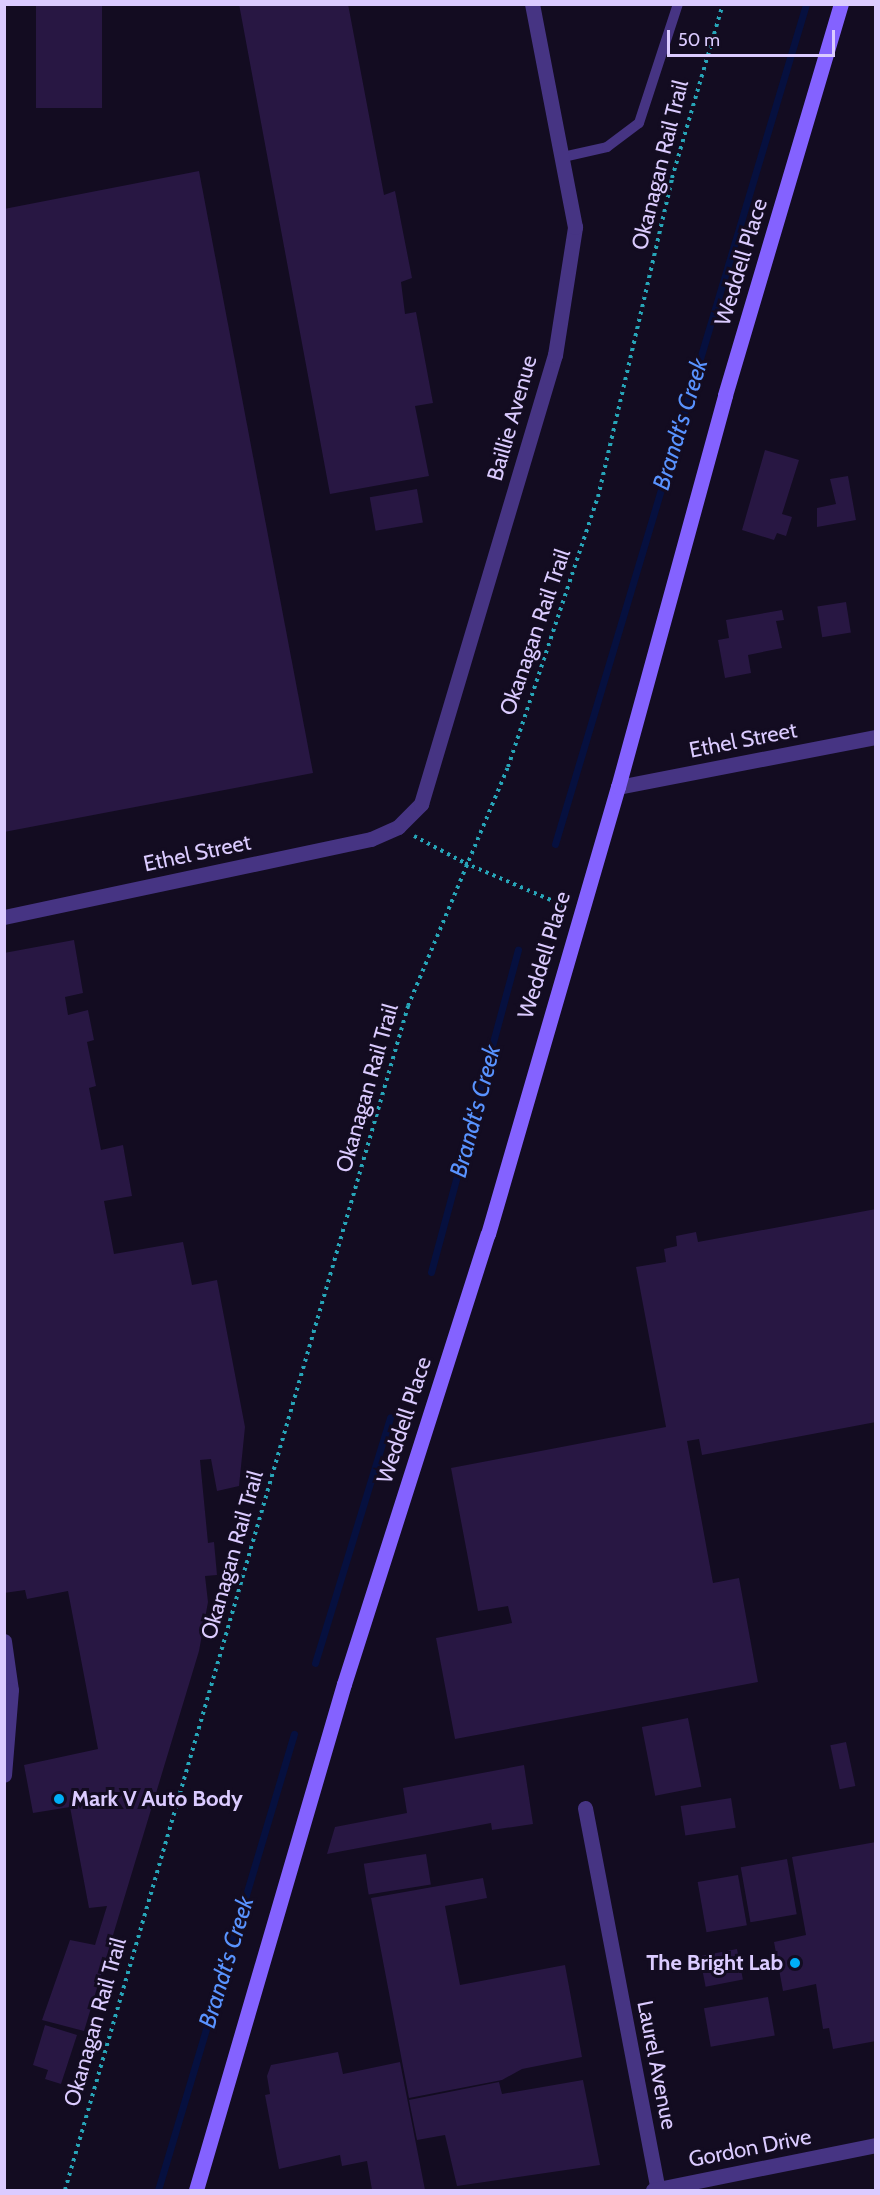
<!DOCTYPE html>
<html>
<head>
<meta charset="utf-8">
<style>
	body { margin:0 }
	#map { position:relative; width:880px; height:2195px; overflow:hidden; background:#130c21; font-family:Cabin,sans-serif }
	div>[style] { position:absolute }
	.stream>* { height:7px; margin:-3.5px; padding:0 3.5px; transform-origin:3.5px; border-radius:3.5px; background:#06103f }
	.building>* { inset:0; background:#281743; transform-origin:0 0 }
	.path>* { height:4px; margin-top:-2px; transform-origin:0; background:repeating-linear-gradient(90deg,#27a5b8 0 3px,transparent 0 7.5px) }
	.lane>* { height:10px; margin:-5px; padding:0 5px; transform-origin:5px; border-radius:5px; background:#463483 }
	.street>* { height:15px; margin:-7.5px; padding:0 7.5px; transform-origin:7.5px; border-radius:7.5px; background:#463483 }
	.secondary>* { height:15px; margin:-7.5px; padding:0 7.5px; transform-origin:7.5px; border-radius:7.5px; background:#8462ff }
	.dots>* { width:16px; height:16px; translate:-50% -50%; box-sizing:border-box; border:3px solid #130c21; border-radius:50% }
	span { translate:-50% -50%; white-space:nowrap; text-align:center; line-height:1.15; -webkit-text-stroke:6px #130c21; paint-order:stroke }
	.street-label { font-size:22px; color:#dbcbff }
	.poi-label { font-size:22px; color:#dbcbff; font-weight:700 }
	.left { translate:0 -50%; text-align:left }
	.right { translate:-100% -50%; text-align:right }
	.water-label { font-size:24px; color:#5993ff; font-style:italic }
	.frame { position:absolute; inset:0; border:6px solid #dbcbff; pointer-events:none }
	.scale { position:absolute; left:667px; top:30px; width:168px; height:27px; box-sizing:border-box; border:3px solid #dbcbff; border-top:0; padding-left:8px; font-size:18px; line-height:21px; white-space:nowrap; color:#dbcbff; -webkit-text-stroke:4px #130c21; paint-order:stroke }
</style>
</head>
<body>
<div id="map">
	<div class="stream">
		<i style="left:555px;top:844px;width:877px;rotate:-73.36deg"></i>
		<i style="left:431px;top:1272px;width:334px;rotate:-74.9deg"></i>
		<i style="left:315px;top:1663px;width:257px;rotate:-73deg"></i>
		<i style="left:158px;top:2190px;width:476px;rotate:-73.4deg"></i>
	</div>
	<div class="building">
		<i style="left:36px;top:4px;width:66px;height:104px"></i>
		<i style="clip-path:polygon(239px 4px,348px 4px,384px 195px,395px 191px,412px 278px,401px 282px,405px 314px,416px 312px,433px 403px,415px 406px,429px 476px,330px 494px)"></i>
		<i style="clip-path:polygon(199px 171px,313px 773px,4px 832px,4px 209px)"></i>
		<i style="clip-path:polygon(765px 450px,799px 460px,782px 514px,792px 517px,786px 536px,777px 533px,774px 540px,742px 530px)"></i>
		<i style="clip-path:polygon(848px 476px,856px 520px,817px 527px,817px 508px,836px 504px,830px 479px)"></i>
		<i style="left:417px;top:489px;width:34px;height:48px;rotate:80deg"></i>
		<i style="left:846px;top:602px;width:31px;height:29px;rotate:81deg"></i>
		<i style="clip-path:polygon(782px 610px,784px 620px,776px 621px,782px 648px,748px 655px,751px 673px,725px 678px,718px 640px,729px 638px,726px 620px)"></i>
		<i style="clip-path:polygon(74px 940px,83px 993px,65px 997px,68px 1015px,88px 1010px,94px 1040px,87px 1042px,96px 1086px,89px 1088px,101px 1150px,123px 1145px,132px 1196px,104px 1201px,114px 1254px,183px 1242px,192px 1285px,217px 1280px,245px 1427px,239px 1486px,217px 1491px,211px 1459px,200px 1460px,208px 1543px,214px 1542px,217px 1575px,205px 1576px,208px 1602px,199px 1651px,84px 2031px,42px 2020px,70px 1940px,95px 1945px,107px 1906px,89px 1908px,70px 1807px,33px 1813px,24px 1765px,98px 1749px,68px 1591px,27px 1599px,25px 1590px,4px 1593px,4px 953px)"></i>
		<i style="clip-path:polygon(876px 1209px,876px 1422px,702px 1455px,699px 1439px,687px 1441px,713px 1583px,739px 1578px,758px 1682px,455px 1739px,436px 1638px,512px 1623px,508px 1606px,478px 1611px,451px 1468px,666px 1427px,636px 1267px,666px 1262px,664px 1249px,677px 1246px,676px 1236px,696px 1232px,698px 1242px)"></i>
		<i style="left:688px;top:1718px;width:70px;height:47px;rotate:79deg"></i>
		<i style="left:846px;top:1742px;width:45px;height:16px;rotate:78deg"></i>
		<i style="clip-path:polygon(524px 1765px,533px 1824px,492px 1830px,491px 1823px,327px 1854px,335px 1827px,407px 1813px,403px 1788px)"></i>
		<i style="left:731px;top:1798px;width:30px;height:51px;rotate:81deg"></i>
		<i style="clip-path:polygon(876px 1842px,876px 2041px,833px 2049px,829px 2028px,823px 2029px,816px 1984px,783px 1991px,774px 1942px,806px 1935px,792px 1857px)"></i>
		<i style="left:426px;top:1854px;width:31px;height:63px;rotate:81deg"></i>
		<i style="left:787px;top:1859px;width:56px;height:47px;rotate:80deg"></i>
		<i style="left:738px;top:1875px;width:51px;height:41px;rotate:80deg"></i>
		<i style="clip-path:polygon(483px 1878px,487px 1898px,445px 1906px,460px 1985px,565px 1965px,582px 2057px,522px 2069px,502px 2080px,409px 2098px,371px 1898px)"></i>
		<i style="left:737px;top:1949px;width:31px;height:38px;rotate:79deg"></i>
		<i style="left:768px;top:1997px;width:39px;height:65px;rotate:80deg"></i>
		<i style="clip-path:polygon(45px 2025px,77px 2035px,61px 2084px,45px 2079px,48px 2070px,33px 2065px)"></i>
		<i style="clip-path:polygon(338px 2052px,343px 2074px,400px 2062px,425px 2190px,372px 2190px,367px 2161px,342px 2166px,340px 2155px,279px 2169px,265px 2095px,270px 2094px,267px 2076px,271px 2065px)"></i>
		<i style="clip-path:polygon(583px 2080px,600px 2165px,457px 2186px,445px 2135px,417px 2140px,409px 2100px,499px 2082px,502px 2094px)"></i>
	</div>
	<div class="path">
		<i style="left:414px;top:836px;width:58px;rotate:27.9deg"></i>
		<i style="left:465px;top:863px;width:109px;rotate:23.3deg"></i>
		<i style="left:65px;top:2190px;width:1233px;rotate:-73.84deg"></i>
		<i style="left:408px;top:1006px;width:259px;rotate:-67.3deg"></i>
		<i style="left:508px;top:767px;width:285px;rotate:-71.6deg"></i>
		<i style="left:598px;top:497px;width:327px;rotate:-76.9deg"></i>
		<i style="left:672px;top:178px;width:181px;rotate:-73.7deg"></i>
	</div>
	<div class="lane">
		<i style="left:563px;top:157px;width:45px;rotate:-12.8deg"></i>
		<i style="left:607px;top:147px;width:40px;rotate:-37deg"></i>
		<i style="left:639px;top:123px;width:125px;rotate:-71.9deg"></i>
	</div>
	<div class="street">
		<i style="left:618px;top:787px;width:263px;rotate:-11deg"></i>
		<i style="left:4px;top:917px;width:375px;rotate:-12deg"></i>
		<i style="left:371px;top:839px;width:30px;rotate:-24deg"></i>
		<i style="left:398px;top:827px;width:33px;rotate:-45deg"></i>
		<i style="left:421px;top:804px;width:469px;rotate:-73.4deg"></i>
		<i style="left:555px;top:355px;width:130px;rotate:-81.1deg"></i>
		<i style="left:575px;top:227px;width:227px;rotate:-100.9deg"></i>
		<i style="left:4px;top:1641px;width:49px;rotate:81.9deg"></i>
		<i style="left:11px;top:1690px;width:85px;rotate:94.7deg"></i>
		<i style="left:585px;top:1808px;width:388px;rotate:79.2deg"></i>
		<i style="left:653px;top:2190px;width:227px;rotate:-11.4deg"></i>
	</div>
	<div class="secondary">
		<i style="left:196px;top:2190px;width:527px;rotate:-73.7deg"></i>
		<i style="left:344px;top:1684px;width:472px;rotate:-72.3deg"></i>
		<i style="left:488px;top:1234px;width:466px;rotate:-73.8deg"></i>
		<i style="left:618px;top:787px;width:406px;rotate:-74.7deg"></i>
		<i style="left:725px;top:395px;width:408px;rotate:-73.5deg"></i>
	</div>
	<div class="dots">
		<i style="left:59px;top:1799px;background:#00aff6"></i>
		<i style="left:795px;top:1963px;background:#00aff6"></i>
	</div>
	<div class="street-label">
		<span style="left:660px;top:165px;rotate:-76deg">Okanagan Rail Trail</span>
		<span style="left:741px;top:262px;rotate:-73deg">Weddell Place</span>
		<span style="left:512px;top:418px;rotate:-74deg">Baillie Avenue</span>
		<span style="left:535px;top:632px;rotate:-71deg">Okanagan Rail Trail</span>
		<span style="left:743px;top:740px;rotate:-11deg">Ethel Street</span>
		<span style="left:197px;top:853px;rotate:-12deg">Ethel Street</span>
		<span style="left:544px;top:955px;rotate:-73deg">Weddell Place</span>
		<span style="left:367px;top:1088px;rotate:-74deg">Okanagan Rail Trail</span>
		<span style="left:404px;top:1420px;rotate:-72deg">Weddell Place</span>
		<span style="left:232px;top:1555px;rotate:-74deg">Okanagan Rail Trail</span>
		<span style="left:95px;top:2022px;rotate:-74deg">Okanagan Rail Trail</span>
		<span style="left:657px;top:2065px;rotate:79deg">Laurel Avenue</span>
		<span style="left:750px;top:2148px;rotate:-11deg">Gordon Drive</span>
	</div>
	<div class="poi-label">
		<span class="left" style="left:71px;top:1799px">Mark V Auto Body</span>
		<span class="right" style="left:783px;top:1963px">The Bright Lab</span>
	</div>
	<div class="water-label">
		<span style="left:680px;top:424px;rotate:-73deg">Brandt's Creek</span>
		<span style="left:475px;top:1111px;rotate:-75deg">Brandt's Creek</span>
		<span style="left:226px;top:1962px;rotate:-73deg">Brandt's Creek</span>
	</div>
	<div class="frame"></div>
	<div class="scale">50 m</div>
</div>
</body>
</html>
